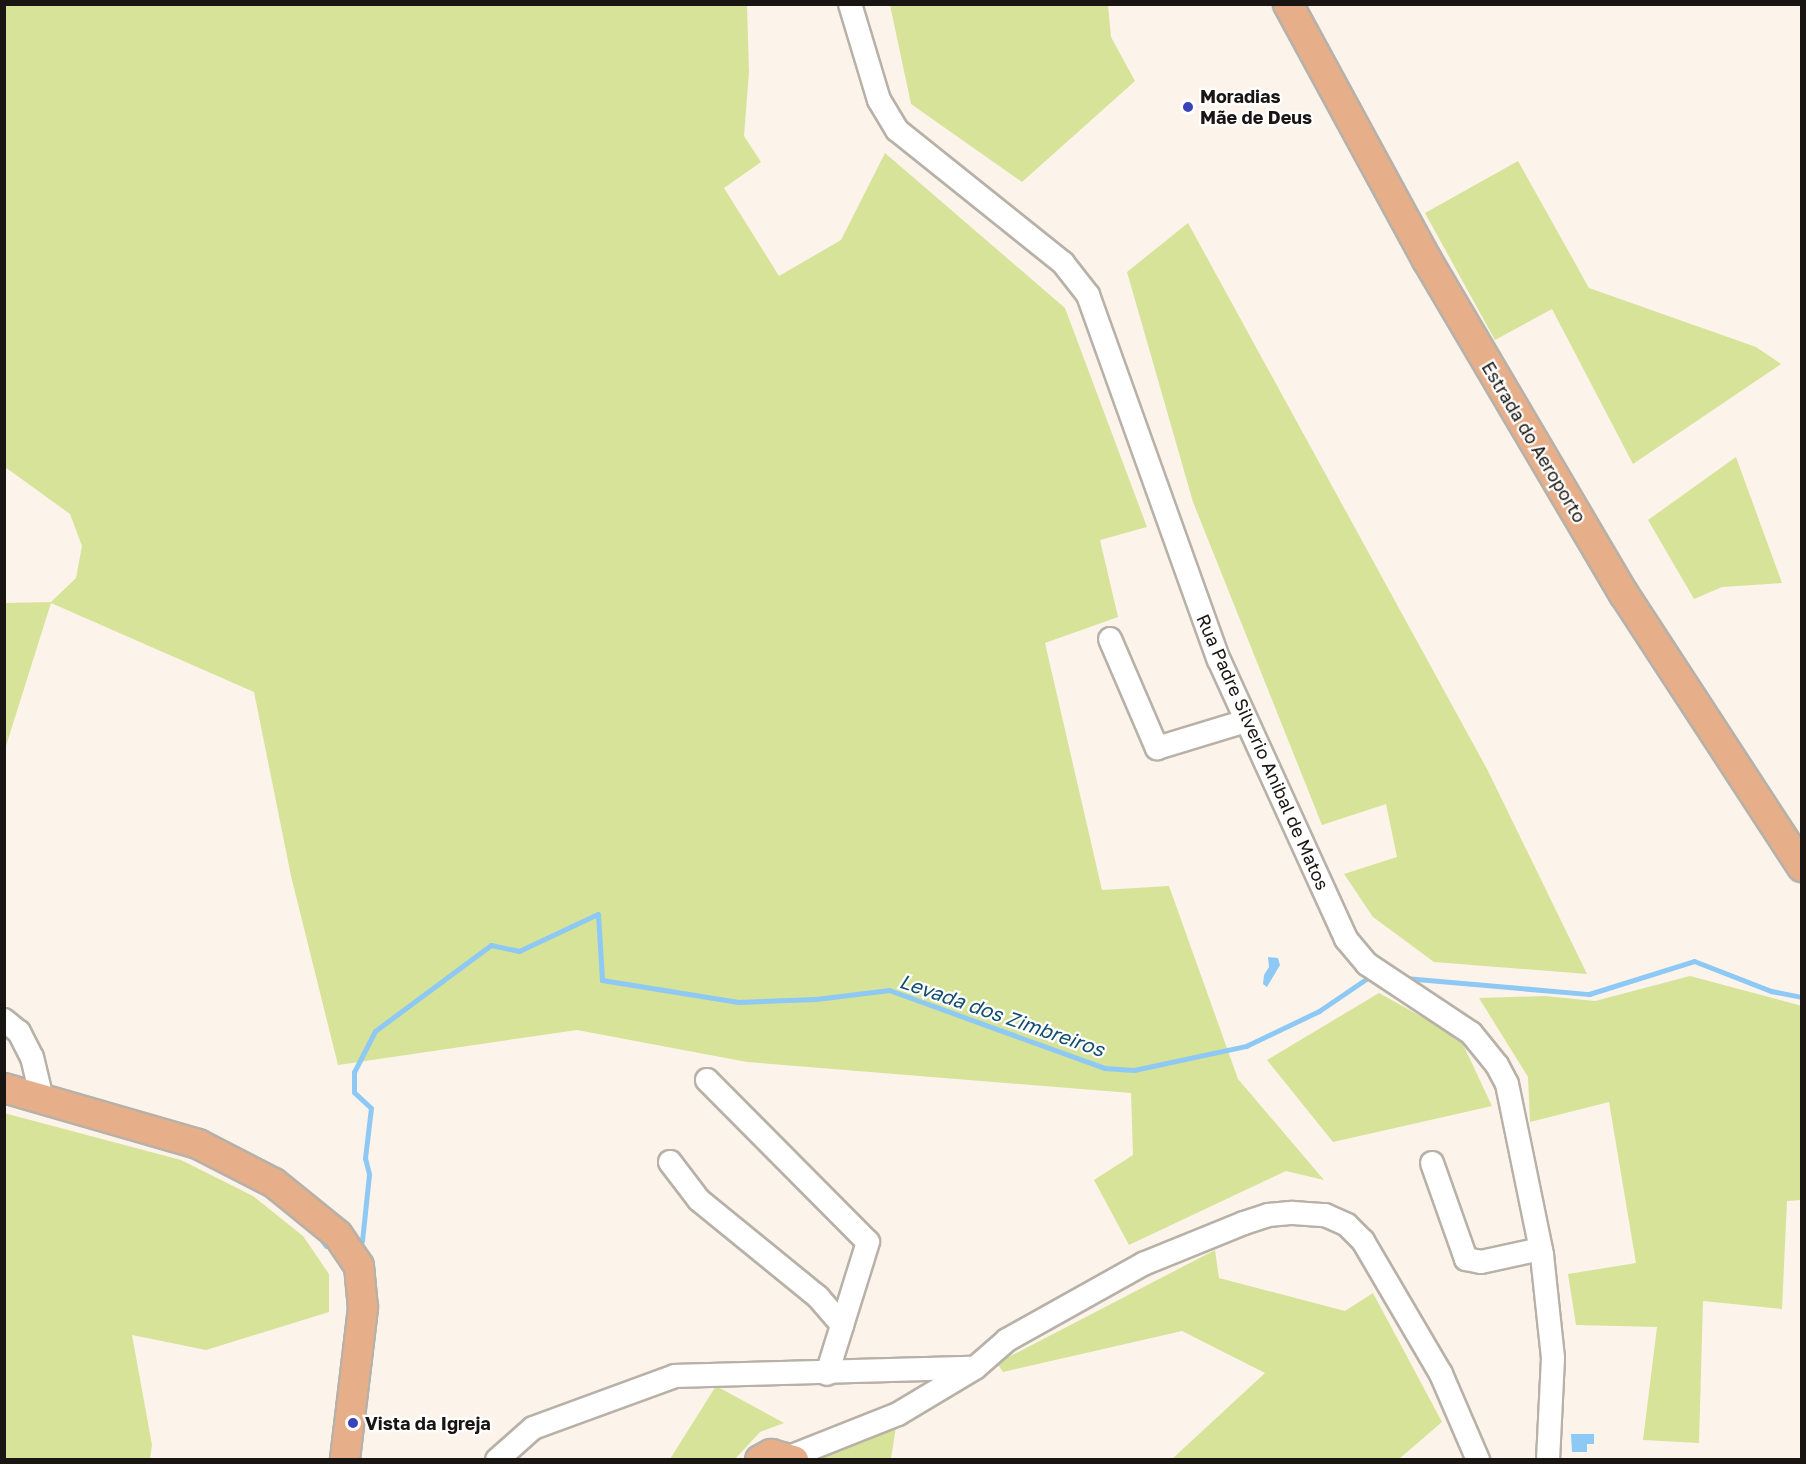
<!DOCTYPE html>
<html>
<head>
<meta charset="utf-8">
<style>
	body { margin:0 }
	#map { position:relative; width:1806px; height:1464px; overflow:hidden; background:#fcf4eb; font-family:"Golos Text",sans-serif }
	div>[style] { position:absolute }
	.green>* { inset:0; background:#d6e398 }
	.water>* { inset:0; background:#8dc9f4 }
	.stream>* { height:5px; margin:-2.5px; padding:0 2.5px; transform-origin:2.5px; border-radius:2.5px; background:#8dc9f4 }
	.roads { filter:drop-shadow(2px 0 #b8b1a8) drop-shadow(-2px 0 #b8b1a8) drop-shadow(0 2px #b8b1a8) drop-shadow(0 -2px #b8b1a8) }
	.minor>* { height:22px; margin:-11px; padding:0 11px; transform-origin:11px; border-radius:11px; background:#fff }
	.major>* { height:28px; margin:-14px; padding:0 14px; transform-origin:14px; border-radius:14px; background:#e7af89 }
	.dots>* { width:16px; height:16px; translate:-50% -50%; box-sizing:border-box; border:3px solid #fff; border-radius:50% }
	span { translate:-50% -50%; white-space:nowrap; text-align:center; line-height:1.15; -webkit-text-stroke:4.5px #fff; paint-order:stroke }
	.poi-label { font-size:18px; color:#181512; font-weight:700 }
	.left { translate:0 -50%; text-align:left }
	.street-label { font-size:18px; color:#181512 }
	.water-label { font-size:20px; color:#124e71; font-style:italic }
	.frame { position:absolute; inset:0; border:6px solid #181512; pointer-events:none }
</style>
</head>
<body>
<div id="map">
	<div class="green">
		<i style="clip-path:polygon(5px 4px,747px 5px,749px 72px,744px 136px,761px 162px,724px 188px,779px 276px,841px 240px,885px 153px,1065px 308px,1147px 527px,1100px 540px,1118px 617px,1045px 643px,1102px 890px,1169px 886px,1238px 1079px,1324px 1180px,1286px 1171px,1129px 1245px,1094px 1180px,1133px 1155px,1131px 1093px,747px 1062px,577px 1030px,338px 1065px,291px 876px,254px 692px,51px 603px,5px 749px,5px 603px,51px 602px,76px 578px,82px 546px,70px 514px,5px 467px)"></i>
		<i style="clip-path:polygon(890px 5px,1108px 5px,1111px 37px,1135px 81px,1022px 182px,911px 104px)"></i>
		<i style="clip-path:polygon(1518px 161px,1589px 288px,1756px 347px,1781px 364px,1633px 464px,1552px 309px,1495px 340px,1425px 213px)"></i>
		<i style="clip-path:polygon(1188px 223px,1487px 769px,1587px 974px,1434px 962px,1373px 917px,1344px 874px,1397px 857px,1386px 804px,1322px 825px,1193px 502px,1127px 272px)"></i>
		<i style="clip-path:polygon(1736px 457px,1782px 583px,1722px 587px,1694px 599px,1648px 520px)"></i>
		<i style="clip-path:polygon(1690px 976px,1802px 1006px,1801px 1200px,1787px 1201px,1782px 1309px,1703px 1301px,1699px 1443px,1643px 1440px,1657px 1327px,1576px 1325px,1568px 1274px,1636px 1263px,1609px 1102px,1530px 1122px,1528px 1077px,1479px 998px,1545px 996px,1595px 1001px)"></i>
		<i style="clip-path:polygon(1379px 993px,1460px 1038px,1492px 1106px,1333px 1142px,1267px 1060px)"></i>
		<i style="clip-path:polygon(4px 1113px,181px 1160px,253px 1196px,303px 1236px,329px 1274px,329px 1312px,206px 1350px,132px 1335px,152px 1445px,150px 1459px,5px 1459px)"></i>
		<i style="clip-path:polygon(1215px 1250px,1219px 1278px,1345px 1311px,1373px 1293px,1442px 1422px,1399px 1459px,1172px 1459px,1265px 1373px,1182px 1331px,1003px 1372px,997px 1363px)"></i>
		<i style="clip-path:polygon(716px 1386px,784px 1423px,760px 1432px,735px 1459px,670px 1459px)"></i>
		<i style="clip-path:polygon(898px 1414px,891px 1459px,814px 1459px,811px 1449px)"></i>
	</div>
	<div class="water">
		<i style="clip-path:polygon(1268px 957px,1278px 958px,1280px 965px,1267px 987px,1263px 984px,1264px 975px,1269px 967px)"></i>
		<i style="clip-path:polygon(1571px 1434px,1594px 1434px,1594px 1444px,1587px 1444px,1587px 1452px,1572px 1452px)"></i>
	</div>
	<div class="stream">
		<i style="left:1405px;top:978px;width:185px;rotate:5deg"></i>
		<i style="left:1589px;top:994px;width:110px;rotate:-17.4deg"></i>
		<i style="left:1694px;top:961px;width:83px;rotate:21.3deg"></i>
		<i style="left:1771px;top:991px;width:32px;rotate:11deg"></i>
		<i style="left:319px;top:1236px;width:12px;rotate:55deg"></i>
		<i style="left:362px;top:1241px;width:67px;rotate:-84deg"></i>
		<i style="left:369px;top:1174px;width:16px;rotate:-104deg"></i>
		<i style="left:365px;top:1158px;width:50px;rotate:-83.2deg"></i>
		<i style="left:371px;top:1108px;width:23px;rotate:-137deg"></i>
		<i style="left:354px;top:1092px;width:20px;rotate:-90deg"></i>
		<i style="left:354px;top:1072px;width:46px;rotate:-62.9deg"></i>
		<i style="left:375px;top:1031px;width:144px;rotate:-36.6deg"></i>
		<i style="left:491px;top:945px;width:29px;rotate:12deg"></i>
		<i style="left:519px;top:951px;width:87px;rotate:-25.1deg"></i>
		<i style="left:598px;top:914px;width:66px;rotate:86.5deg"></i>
		<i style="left:602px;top:980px;width:138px;rotate:9.2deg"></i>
		<i style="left:738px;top:1002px;width:78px;rotate:-2.2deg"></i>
		<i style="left:816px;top:999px;width:74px;rotate:-7deg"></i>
		<i style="left:889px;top:990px;width:229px;rotate:19.9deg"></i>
		<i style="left:1104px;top:1068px;width:30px;rotate:4deg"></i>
		<i style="left:1134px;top:1070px;width:115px;rotate:-12.1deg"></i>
		<i style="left:1246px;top:1046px;width:81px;rotate:-25.6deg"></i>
		<i style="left:1319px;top:1011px;width:64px;rotate:-34.2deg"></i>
	</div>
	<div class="roads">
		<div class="minor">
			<i style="left:850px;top:4px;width:100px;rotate:73.2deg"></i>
			<i style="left:879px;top:100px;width:35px;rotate:59deg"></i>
			<i style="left:897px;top:130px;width:213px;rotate:38.7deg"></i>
			<i style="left:1063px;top:263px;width:41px;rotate:52deg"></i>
			<i style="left:1088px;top:295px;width:388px;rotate:70.3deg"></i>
			<i style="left:1219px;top:660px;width:307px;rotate:65.5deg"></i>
			<i style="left:1346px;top:939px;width:33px;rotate:50deg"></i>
			<i style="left:1367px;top:964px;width:125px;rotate:33.6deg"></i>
			<i style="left:1471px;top:1033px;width:41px;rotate:50.9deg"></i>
			<i style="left:1497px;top:1065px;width:21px;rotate:62deg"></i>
			<i style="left:1507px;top:1084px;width:175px;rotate:78.4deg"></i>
			<i style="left:1542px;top:1255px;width:104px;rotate:83.9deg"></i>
			<i style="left:1553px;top:1358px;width:102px;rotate:92.8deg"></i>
			<i style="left:1110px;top:639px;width:119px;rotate:66.7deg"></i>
			<i style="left:1157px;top:748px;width:93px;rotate:-16.9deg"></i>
			<i style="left:4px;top:1020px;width:19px;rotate:39deg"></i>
			<i style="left:19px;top:1032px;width:28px;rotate:63deg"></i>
			<i style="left:32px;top:1057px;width:43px;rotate:76.6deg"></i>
			<i style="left:707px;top:1080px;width:228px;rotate:45.2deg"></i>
			<i style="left:868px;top:1242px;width:138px;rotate:107.3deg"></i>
			<i style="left:670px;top:1162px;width:48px;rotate:52.7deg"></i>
			<i style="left:699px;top:1200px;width:154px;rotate:39.2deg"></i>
			<i style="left:818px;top:1297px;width:37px;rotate:49deg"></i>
			<i style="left:1432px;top:1163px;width:102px;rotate:70.5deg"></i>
			<i style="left:1466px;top:1259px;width:15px;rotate:11deg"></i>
			<i style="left:1481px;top:1262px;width:61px;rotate:-12.2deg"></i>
			<i style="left:792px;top:1456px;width:114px;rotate:-21.6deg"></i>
			<i style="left:898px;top:1414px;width:90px;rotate:-30.9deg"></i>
			<i style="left:975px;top:1368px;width:43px;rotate:-41.2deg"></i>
			<i style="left:1007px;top:1340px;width:156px;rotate:-29.2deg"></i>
			<i style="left:1143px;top:1264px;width:109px;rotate:-22.1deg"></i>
			<i style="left:1244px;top:1223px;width:25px;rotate:-18deg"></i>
			<i style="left:1268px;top:1215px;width:25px;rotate:-5deg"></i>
			<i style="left:1293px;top:1213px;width:32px;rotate:4deg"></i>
			<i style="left:1325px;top:1215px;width:24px;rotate:24deg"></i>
			<i style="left:1347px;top:1225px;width:23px;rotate:45deg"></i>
			<i style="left:1363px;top:1241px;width:154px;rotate:59.6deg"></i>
			<i style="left:1441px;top:1374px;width:94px;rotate:66.7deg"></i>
			<i style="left:497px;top:1460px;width:48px;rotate:-41.6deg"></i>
			<i style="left:533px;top:1428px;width:151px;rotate:-20.1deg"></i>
			<i style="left:675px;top:1376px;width:295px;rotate:-1.6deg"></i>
		</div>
		<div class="major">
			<i style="left:1288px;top:4px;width:291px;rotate:61.5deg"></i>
			<i style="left:1427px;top:260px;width:388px;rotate:59.5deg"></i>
			<i style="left:1624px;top:594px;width:326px;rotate:56.9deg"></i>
			<i style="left:4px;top:1088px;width:202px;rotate:16.1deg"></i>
			<i style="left:198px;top:1144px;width:85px;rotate:27.2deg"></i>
			<i style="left:274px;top:1183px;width:82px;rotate:39.1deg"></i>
			<i style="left:338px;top:1235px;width:37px;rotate:56deg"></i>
			<i style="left:359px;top:1266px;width:42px;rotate:84.6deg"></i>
			<i style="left:363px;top:1308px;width:153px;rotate:96.8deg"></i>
			<i style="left:760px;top:1460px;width:13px;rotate:-29deg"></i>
			<i style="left:771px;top:1454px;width:24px;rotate:15deg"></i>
		</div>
	</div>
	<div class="dots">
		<i style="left:1188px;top:107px;background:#3a44b8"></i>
		<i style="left:353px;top:1423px;background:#3a44b8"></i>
	</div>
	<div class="poi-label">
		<span class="left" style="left:1200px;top:107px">Moradias<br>Mãe de Deus</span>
		<span class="left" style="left:365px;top:1423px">Vista da Igreja</span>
	</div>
	<div class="street-label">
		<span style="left:1534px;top:442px;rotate:59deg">Estrada do Aeroporto</span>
		<span style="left:1263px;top:752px;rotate:66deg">Rua Padre Silverio Anibal de Matos</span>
	</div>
	<div class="water-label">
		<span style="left:1002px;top:1015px;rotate:19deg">Levada dos Zimbreiros</span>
	</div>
	<div class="frame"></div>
</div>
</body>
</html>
